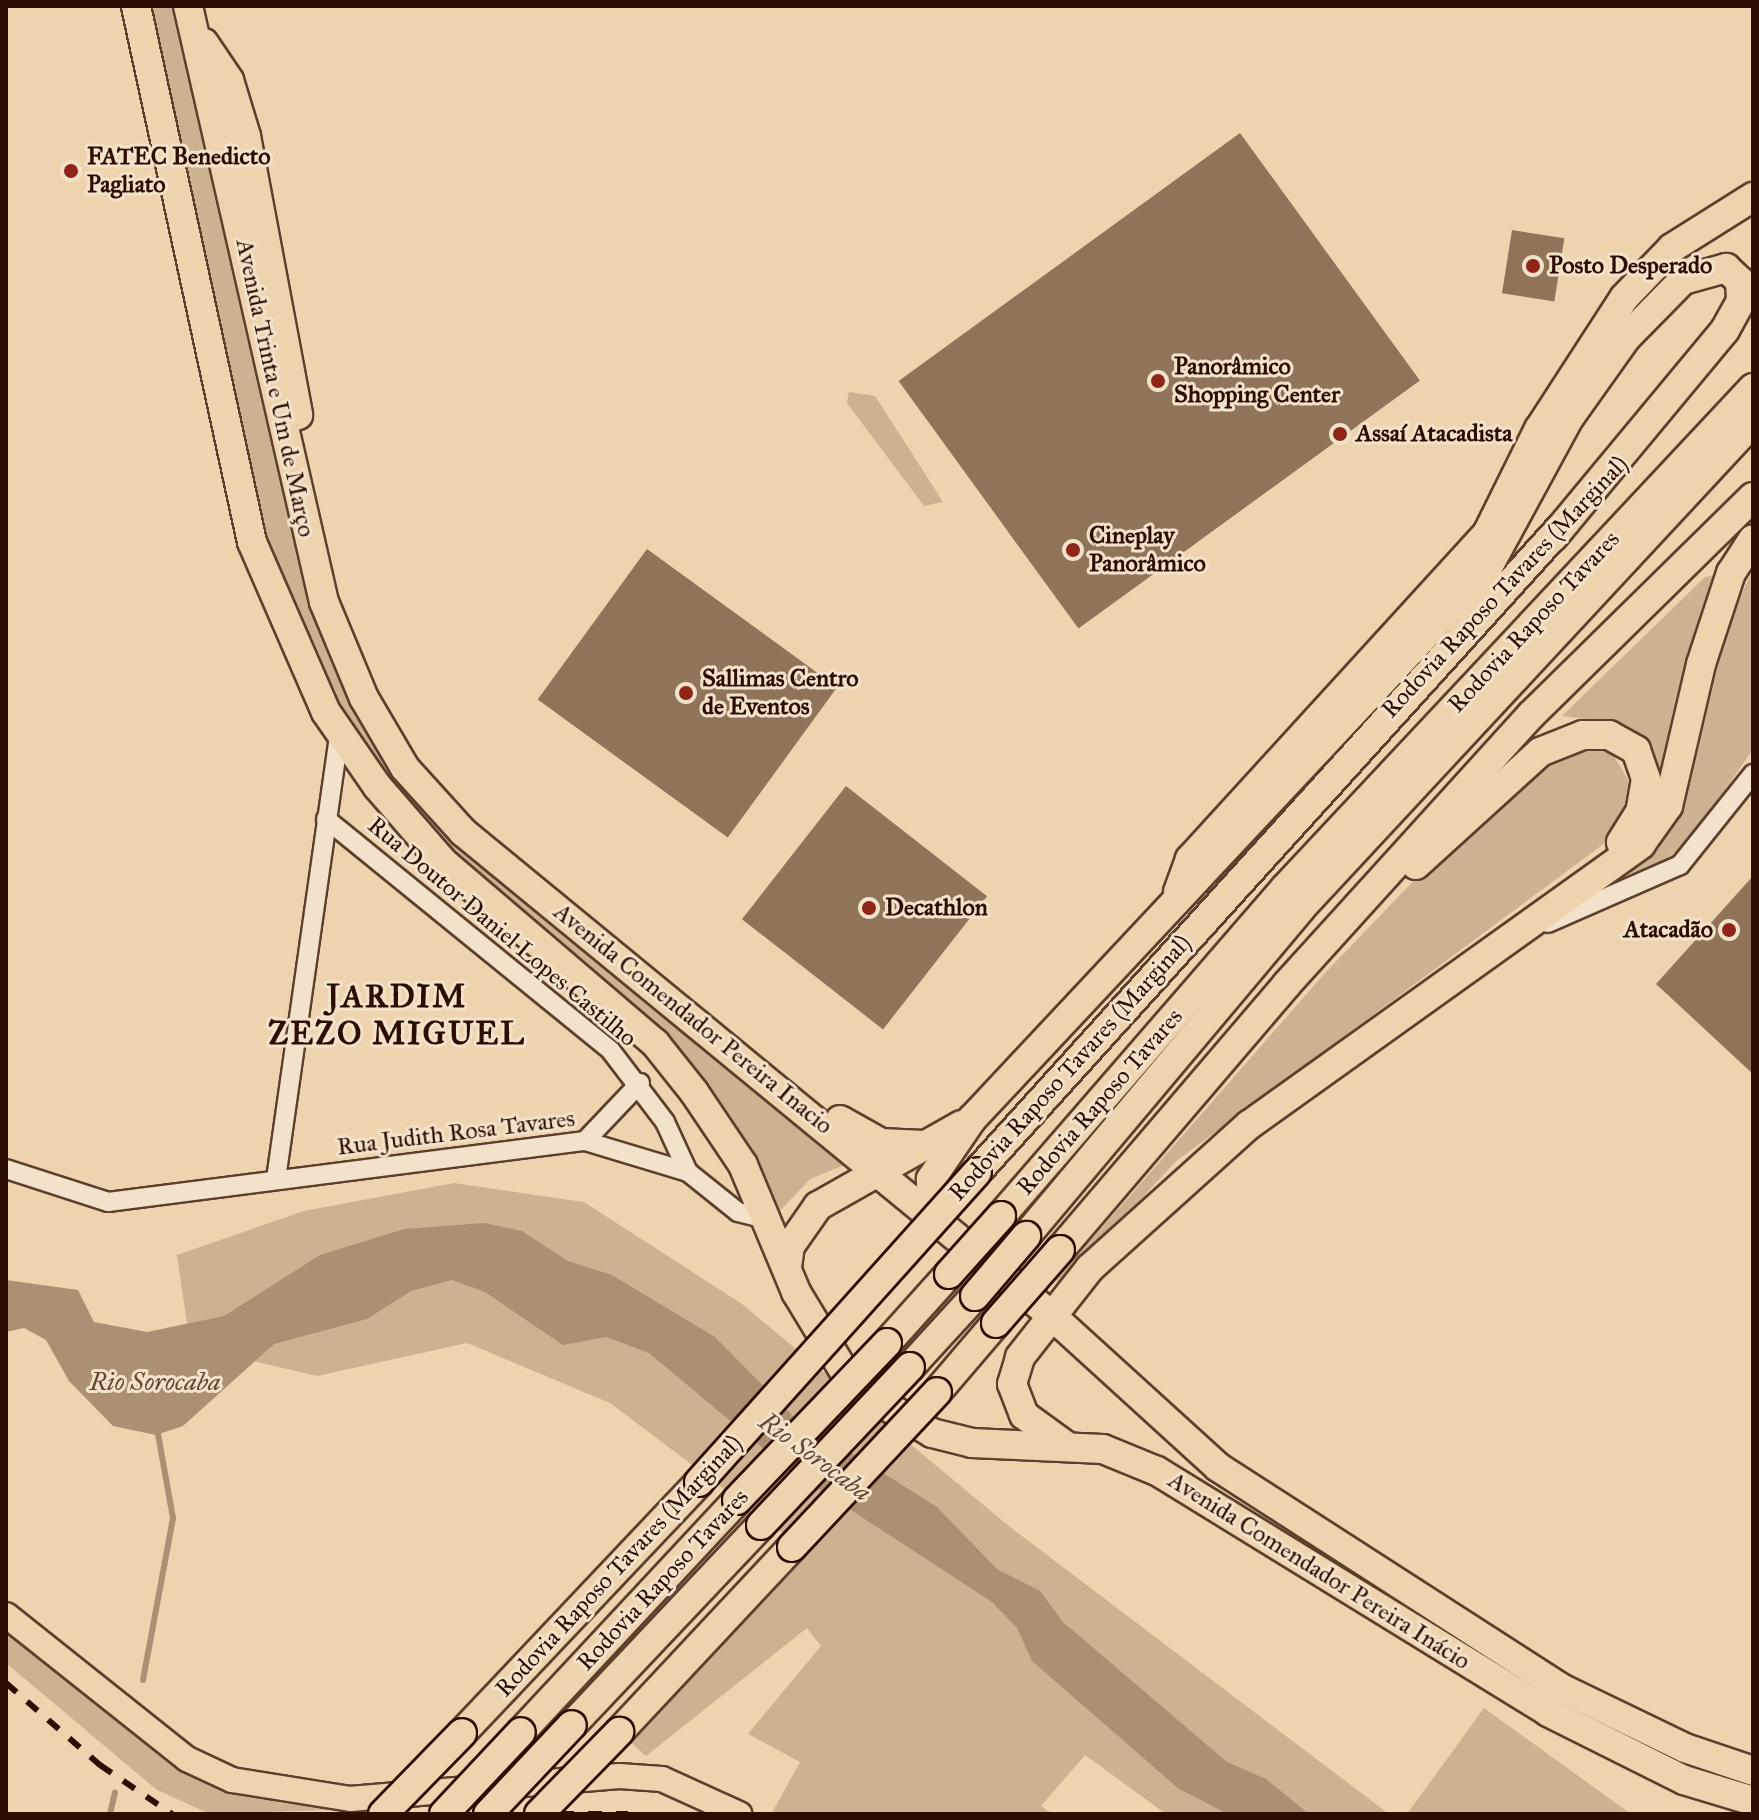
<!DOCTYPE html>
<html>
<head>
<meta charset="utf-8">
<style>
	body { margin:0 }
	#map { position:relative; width:1759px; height:1820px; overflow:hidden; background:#edd3ae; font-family:"IM FELL Great Primer",serif }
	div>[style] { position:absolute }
	.green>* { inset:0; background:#ccb290 }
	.water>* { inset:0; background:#ab9073 }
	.stream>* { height:6px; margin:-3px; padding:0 3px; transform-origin:3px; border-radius:3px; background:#ab9073 }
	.building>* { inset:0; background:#90745a; transform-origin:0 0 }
	.roads { filter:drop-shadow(2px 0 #5c3f2c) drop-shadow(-2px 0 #5c3f2c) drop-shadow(0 2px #5c3f2c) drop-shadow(0 -2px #5c3f2c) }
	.minor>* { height:18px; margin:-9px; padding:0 9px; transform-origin:9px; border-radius:9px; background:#f3e2ca }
	.major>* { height:24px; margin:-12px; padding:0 12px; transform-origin:12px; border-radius:12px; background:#edd3ae }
	.highway>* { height:28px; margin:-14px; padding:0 14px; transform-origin:14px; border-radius:14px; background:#edd3ae }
	.rail>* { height:6px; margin-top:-3px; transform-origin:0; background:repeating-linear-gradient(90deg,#2c0e00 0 14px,transparent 0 28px) }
	.bridges { filter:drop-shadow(2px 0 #2c0e00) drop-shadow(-2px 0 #2c0e00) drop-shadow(0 2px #2c0e00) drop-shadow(0 -2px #2c0e00) }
	.highway-bridge>* { height:28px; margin:-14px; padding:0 14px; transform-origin:14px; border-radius:14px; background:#edd3ae }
	.dots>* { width:22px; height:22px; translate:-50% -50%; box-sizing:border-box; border:4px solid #f3e2ca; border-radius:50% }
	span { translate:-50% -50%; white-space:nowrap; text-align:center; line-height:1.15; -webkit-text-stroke:6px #f3e2ca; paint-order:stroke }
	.poi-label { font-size:24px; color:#2c0e00; font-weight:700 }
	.left { translate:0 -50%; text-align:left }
	.right { translate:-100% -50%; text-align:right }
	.street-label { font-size:24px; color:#2c0e00 }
	.water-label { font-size:26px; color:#654834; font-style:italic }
	.district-label { font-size:32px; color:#2c0e00; font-weight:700; letter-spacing:2px }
	.frame { position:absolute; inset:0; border:8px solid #2c0e00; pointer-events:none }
</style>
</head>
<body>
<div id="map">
	<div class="green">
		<i style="clip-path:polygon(145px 6px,178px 6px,285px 502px,311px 593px,384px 755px,849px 1163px,810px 1179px,778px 1213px,743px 1147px,453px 858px,345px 723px,285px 605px,243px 463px,190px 177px)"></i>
		<i style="clip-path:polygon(849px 392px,875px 396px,943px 502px,924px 506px,847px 403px)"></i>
		<i style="clip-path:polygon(1753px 570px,1753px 749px,1691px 840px,1661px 863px,1620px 877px,1674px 809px,1695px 760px,1729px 620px)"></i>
		<i style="clip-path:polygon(1716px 575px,1667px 775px,1652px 798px,1602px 721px,1562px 716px,1705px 577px)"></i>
		<i style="clip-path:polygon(1585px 746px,1609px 748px,1631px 785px,1613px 837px,1175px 1162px,1062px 1286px,1056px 1280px,1325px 973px,1500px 791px,1545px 759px)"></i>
		<i style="clip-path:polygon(454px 1183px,584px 1202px,742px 1304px,1010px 1527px,1389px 1814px,1166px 1814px,1085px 1755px,1041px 1806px,1052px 1814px,780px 1814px,773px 1811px,800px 1762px,748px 1734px,821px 1646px,807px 1628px,646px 1756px,628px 1740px,804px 1549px,610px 1403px,467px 1343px,317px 1376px,215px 1352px,187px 1324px,177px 1255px,304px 1211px)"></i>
		<i style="clip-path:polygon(6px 1624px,217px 1785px,282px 1803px,356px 1809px,210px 1814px,157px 1790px,6px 1663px)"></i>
		<i style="clip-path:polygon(1484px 1708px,1631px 1814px,1407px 1814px)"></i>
	</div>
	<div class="water">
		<i style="clip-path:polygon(484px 1223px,522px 1231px,568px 1261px,612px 1275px,715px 1337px,793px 1416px,937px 1507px,997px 1569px,1040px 1591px,1063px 1622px,1227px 1762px,1266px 1779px,1309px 1814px,1228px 1814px,1179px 1789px,1032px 1661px,1017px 1628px,992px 1602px,788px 1469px,649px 1353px,606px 1337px,563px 1345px,485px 1292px,452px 1280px,411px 1291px,367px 1319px,274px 1344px,183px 1426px,156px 1435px,113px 1426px,69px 1381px,46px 1340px,24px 1328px,6px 1332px,6px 1280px,78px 1290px,94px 1322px,147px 1332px,224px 1316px,320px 1255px,404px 1229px)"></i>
	</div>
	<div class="stream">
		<i style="left:143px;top:1680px;width:165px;rotate:-79.5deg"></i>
		<i style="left:173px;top:1518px;width:91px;rotate:-100.1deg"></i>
		<i style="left:110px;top:1814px;width:22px;rotate:-77deg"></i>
	</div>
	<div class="building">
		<i style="left:1240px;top:133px;width:306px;height:422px;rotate:54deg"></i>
		<i style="left:1512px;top:230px;width:53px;height:64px;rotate:9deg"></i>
		<i style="left:647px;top:549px;width:235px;height:186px;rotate:36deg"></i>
		<i style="left:846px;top:786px;width:179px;height:169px;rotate:38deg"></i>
		<i style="clip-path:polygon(1753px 876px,1753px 1074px,1656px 984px)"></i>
	</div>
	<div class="roads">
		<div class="minor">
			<i style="left:326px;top:819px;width:367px;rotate:39.1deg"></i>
			<i style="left:611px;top:1051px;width:89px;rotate:52.7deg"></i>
			<i style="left:665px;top:1122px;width:55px;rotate:65.3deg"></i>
			<i style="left:1548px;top:923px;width:144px;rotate:-23.7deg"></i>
			<i style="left:1680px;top:865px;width:117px;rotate:-51.3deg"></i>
			<i style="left:585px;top:1141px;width:80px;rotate:-46.5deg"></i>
			<i style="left:6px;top:1169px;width:107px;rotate:17.9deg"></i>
			<i style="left:108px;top:1202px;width:481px;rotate:-7.3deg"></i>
			<i style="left:585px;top:1141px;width:108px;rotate:16.8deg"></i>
			<i style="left:688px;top:1172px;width:64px;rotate:38.7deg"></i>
			<i style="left:738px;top:1212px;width:30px;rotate:14deg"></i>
			<i style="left:276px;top:1179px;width:452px;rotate:-81.9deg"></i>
		</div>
		<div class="major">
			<i style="left:6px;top:1615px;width:231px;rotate:38.5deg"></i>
			<i style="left:187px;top:1759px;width:50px;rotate:25deg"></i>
			<i style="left:232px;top:1780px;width:120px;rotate:9.1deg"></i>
			<i style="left:350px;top:1799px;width:270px;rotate:-4.9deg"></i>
			<i style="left:619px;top:1776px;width:43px;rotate:4deg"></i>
			<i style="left:662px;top:1779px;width:85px;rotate:24.4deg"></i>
		</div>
		<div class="highway">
			<i style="left:136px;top:6px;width:548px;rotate:77.79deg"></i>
			<i style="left:252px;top:542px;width:185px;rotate:66.5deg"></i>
			<i style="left:326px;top:712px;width:90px;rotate:55.4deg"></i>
			<i style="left:377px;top:786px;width:101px;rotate:49deg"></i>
			<i style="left:443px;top:862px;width:279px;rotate:40.5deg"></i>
			<i style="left:655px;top:1043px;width:63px;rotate:51.5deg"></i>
			<i style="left:694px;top:1092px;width:88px;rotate:56.1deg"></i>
			<i style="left:743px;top:1165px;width:138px;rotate:67.3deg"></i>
			<i style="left:796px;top:1292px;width:110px;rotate:58.8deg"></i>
			<i style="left:853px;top:1386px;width:92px;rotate:30.7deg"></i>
			<i style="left:932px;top:1433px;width:41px;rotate:14deg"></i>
			<i style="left:972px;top:1443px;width:131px;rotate:2.6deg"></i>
			<i style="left:1103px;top:1449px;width:58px;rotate:22.2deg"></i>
			<i style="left:1157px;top:1471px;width:459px;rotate:31.6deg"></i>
			<i style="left:1548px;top:1712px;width:152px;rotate:26.6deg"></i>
			<i style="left:1684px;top:1780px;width:72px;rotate:16.9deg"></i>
			<i style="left:188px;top:6px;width:611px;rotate:77.15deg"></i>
			<i style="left:324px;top:602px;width:104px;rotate:67.4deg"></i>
			<i style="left:364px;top:698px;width:81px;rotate:59.6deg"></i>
			<i style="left:405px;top:768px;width:86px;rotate:47.8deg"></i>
			<i style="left:463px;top:832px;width:761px;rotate:39.4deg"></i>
			<i style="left:1051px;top:1315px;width:226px;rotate:42.3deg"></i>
			<i style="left:1218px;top:1467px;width:408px;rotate:32.8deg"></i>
			<i style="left:1561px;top:1688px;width:138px;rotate:25.8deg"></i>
			<i style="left:1685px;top:1748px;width:72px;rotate:18.7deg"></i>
			<i style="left:204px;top:43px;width:45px;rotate:56deg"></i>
			<i style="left:229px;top:80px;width:59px;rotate:73.1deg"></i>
			<i style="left:246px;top:136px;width:284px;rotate:79.4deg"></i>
			<i style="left:1416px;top:865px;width:168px;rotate:-42.3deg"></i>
			<i style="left:1540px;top:752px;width:46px;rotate:-21.6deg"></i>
			<i style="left:1583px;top:735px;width:26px"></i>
			<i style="left:1609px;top:735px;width:31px;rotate:29deg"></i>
			<i style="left:1636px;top:750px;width:31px;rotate:71deg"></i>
			<i style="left:1646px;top:779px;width:34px;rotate:100deg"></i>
			<i style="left:1640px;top:812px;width:36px;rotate:122deg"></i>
			<i style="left:1178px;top:892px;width:35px;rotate:-70deg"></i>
			<i style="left:1190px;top:859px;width:440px;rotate:-47.6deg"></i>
			<i style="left:1487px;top:534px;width:117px;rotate:-63.7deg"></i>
			<i style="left:1539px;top:429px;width:156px;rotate:-57deg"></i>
			<i style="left:1624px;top:298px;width:69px;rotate:-46.2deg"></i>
			<i style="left:1672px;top:248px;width:96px;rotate:-32.2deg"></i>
			<i style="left:840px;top:1120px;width:47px;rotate:29.3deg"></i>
			<i style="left:881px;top:1143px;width:43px;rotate:2.7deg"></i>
			<i style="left:977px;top:1172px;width:874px;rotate:-47.83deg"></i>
			<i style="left:931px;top:1215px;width:36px;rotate:-90deg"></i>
			<i style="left:931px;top:1179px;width:73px;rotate:-55.7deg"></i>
			<i style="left:972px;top:1119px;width:753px;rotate:-46.88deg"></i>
			<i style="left:1487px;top:569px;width:172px;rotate:-61.5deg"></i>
			<i style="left:1569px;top:418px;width:98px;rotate:-54.5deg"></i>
			<i style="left:1626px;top:338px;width:81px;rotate:-45.5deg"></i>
			<i style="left:1683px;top:280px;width:45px;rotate:-15.6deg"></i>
			<i style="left:1726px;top:268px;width:19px;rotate:43deg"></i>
			<i style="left:1740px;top:281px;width:20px;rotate:87deg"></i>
			<i style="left:1741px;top:301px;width:33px;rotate:119deg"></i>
			<i style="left:1725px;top:330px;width:269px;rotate:129.7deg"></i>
			<i style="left:1001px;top:1216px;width:434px;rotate:-49.1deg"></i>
			<i style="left:1285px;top:888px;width:685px;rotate:-46.89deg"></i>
			<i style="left:1026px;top:1236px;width:428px;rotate:-50deg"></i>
			<i style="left:1301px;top:908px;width:664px;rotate:-47.08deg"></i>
			<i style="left:1060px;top:1250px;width:350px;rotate:-49.5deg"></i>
			<i style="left:1287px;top:984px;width:363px;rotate:-47.8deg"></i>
			<i style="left:1531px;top:715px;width:311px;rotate:-44.5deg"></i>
			<i style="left:787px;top:1267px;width:21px;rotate:-82deg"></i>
			<i style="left:790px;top:1246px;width:49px;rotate:-55deg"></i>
			<i style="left:818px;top:1206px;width:164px;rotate:-29.5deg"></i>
			<i style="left:887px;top:1343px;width:93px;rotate:-48.1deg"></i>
			<i style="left:910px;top:1367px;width:96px;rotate:-47.5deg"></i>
			<i style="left:937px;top:1392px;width:91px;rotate:-49.5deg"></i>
			<i style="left:1068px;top:1447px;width:54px;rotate:-144deg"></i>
			<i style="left:1024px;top:1415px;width:33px;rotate:-111deg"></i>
			<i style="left:1012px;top:1384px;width:28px;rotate:-73deg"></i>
			<i style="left:1020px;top:1357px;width:113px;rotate:-51.8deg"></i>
			<i style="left:1090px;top:1268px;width:214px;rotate:-42deg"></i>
			<i style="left:1249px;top:1125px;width:482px;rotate:-35.6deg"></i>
			<i style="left:1641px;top:844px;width:47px;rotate:-54.6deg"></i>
			<i style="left:1668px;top:806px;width:146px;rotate:-76.9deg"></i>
			<i style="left:1701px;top:664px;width:96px;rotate:-71.8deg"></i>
			<i style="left:1731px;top:573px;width:40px;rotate:-57.1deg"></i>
			<i style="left:572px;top:1725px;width:275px;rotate:-46.6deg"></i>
			<i style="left:521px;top:1732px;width:317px;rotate:-47deg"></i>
			<i style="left:619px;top:1732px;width:253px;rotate:-46.9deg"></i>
			<i style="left:462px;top:1733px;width:345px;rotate:-46.6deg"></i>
		</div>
	</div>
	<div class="rail">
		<i style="left:6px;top:1683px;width:125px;rotate:41.1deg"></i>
		<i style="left:100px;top:1765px;width:87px;rotate:34.2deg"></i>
		<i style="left:532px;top:1814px;width:96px"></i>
	</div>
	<div class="bridges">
		<div class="highway-bridge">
			<i style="left:949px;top:1274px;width:78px;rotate:-48.1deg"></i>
			<i style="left:975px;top:1296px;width:79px;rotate:-49.6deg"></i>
			<i style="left:996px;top:1323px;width:97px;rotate:-48.8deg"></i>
			<i style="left:699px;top:1482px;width:416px;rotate:-48.1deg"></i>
			<i style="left:737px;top:1500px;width:217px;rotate:-46.3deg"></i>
			<i style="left:761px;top:1525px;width:217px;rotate:-46.7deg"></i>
			<i style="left:792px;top:1547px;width:212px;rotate:-46.9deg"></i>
			<i style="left:383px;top:1814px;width:113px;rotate:-45.7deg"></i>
			<i style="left:444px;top:1814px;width:112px;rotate:-46.8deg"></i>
			<i style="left:488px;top:1814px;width:122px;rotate:-46.7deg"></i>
			<i style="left:539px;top:1814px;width:115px;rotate:-45.7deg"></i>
		</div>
	</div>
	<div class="dots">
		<i style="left:71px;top:171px;background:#8f2418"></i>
		<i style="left:1533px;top:266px;background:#8f2418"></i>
		<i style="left:1158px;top:381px;background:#8f2418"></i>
		<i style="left:1340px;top:434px;background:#8f2418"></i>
		<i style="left:1073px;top:550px;background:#8f2418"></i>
		<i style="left:686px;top:693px;background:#8f2418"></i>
		<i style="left:869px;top:908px;background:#8f2418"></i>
		<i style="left:1729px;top:930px;background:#8f2418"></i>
	</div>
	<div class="poi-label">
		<span class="left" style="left:87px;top:171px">FATEC Benedicto<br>Pagliato</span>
		<span class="left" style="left:1549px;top:266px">Posto Desperado</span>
		<span class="left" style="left:1174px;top:381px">Panorâmico<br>Shopping Center</span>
		<span class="left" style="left:1356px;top:434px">Assaí Atacadista</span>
		<span class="left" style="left:1089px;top:550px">Cineplay<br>Panorâmico</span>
		<span class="left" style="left:702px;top:693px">Sallimas Centro<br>de Eventos</span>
		<span class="left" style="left:885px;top:908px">Decathlon</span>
		<span class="right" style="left:1713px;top:930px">Atacadão</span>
	</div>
	<div class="street-label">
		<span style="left:275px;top:388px;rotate:78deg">Avenida Trinta e Um de Março</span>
		<span style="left:1505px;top:587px;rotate:-47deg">Rodovia Raposo Tavares (Marginal)</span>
		<span style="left:1534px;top:622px;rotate:-47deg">Rodovia Raposo Tavares</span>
		<span style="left:502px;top:932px;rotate:40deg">Rua Doutor Daniel Lopes Castilho</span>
		<span style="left:693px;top:1019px;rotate:39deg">Avenida Comendador Pereira Inacio</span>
		<span style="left:1070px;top:1068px;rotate:-48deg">Rodovia Raposo Tavares (Marginal)</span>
		<span style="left:1100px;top:1102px;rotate:-49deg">Rodovia Raposo Tavares</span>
		<span style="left:456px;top:1133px;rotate:-7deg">Rua Judith Rosa Tavares</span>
		<span style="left:619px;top:1566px;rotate:-47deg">Rodovia Raposo Tavares (Marginal)</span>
		<span style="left:1319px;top:1571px;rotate:32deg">Avenida Comendador Pereira Inácio</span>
		<span style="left:663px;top:1580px;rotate:-47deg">Rodovia Raposo Tavares</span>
	</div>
	<div class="water-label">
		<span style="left:155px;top:1382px">Rio Sorocaba</span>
		<span style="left:815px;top:1457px;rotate:36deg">Rio Sorocaba</span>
	</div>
	<div class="district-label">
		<span style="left:397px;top:1016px">JARDIM<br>ZEZO MIGUEL</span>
	</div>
	<div class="frame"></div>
</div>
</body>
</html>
